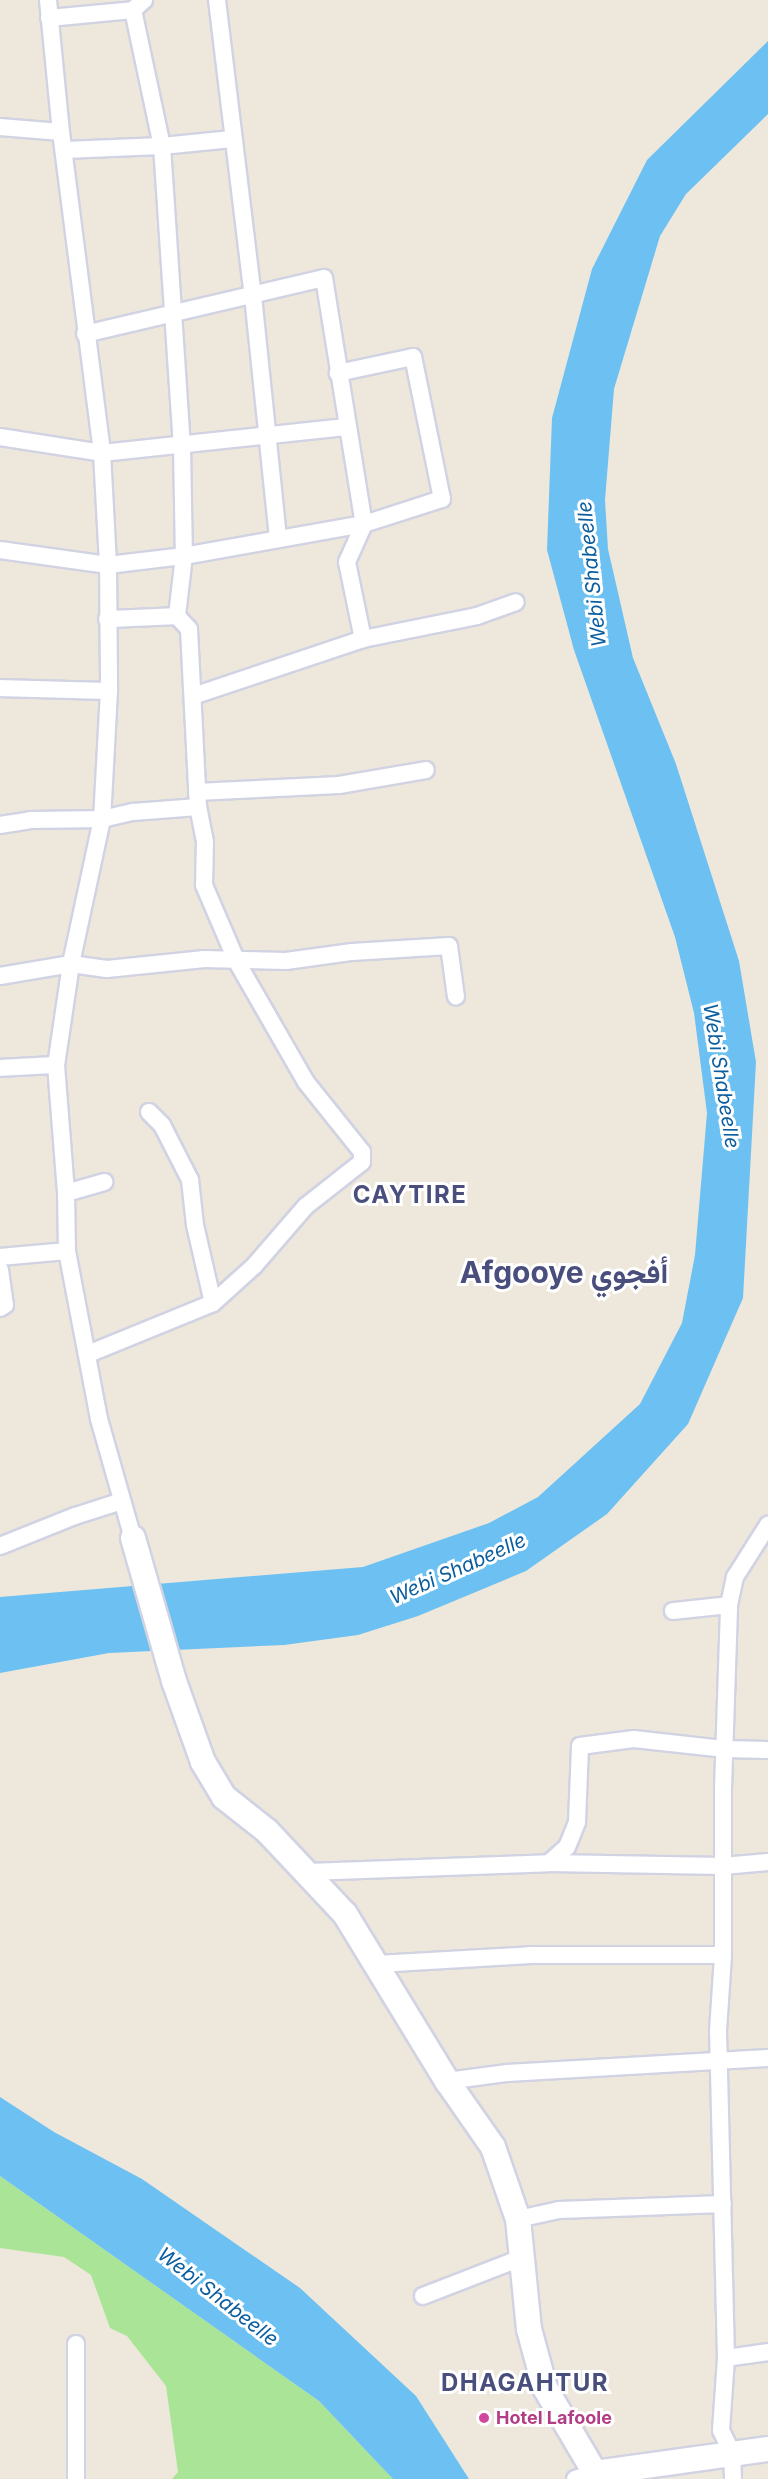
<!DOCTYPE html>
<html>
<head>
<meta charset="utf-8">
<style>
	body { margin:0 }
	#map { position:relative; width:768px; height:2479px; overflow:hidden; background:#ede7dc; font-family:Inter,Vazirmatn,sans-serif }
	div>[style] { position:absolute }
	.green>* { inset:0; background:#aae597 }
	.water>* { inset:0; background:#6cc1f2 }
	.roads { filter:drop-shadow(2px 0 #d1d3e3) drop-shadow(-2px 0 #d1d3e3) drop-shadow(0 2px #d1d3e3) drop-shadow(0 -2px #d1d3e3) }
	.street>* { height:16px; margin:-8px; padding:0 8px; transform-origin:8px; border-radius:8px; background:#fff }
	.secondary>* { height:24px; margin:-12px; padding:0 12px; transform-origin:12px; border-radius:12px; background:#fff }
	.dots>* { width:16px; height:16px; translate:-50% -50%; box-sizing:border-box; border:3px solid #fff; border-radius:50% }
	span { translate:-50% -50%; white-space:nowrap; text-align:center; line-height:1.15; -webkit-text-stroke:6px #fff; paint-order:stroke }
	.hotel-label { font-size:18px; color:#b23c85; font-weight:700 }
	.left { translate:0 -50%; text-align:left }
	.water-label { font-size:20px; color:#0a5d9f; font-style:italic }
	.district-label { font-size:24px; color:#494e7c; font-weight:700; letter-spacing:1.5px }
	.town-label { font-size:30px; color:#494e7c; font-weight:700 }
</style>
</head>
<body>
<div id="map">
	<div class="green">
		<i style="clip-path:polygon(0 2176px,319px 2401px,393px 2479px,172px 2479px,178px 2472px,166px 2386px,127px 2336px,110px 2328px,91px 2275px,64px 2257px,0 2248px)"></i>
	</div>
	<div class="water">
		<i style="clip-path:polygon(768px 41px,768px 114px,686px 194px,660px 236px,614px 389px,605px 500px,608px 549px,633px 658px,676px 764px,739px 961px,756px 1062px,743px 1298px,688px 1424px,607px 1514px,526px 1571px,418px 1616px,358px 1635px,284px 1645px,109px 1653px,0 1673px,0 1597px,363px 1567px,489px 1523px,538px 1497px,640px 1404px,682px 1323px,695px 1255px,707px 1113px,694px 1013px,675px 937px,574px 650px,547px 550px,552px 418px,592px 269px,647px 160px)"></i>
		<i style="clip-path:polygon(0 2097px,54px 2132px,142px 2179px,300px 2288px,416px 2396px,469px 2479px,393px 2479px,319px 2401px,0 2176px)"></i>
	</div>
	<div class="roads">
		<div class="street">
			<i style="left:48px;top:0;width:133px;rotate:84.4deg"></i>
			<i style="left:61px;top:132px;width:324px;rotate:82.7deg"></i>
			<i style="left:102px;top:453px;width:112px;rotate:86.9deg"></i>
			<i style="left:108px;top:565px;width:126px;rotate:89.5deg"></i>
			<i style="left:109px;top:691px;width:128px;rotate:93.1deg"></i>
			<i style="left:102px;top:819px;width:148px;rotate:102.1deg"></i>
			<i style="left:71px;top:964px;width:102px;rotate:98.4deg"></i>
			<i style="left:56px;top:1065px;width:128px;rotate:85.5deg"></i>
			<i style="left:66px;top:1193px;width:58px;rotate:89deg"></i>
			<i style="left:67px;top:1251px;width:171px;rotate:79.2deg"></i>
			<i style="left:99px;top:1419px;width:124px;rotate:74.1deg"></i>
			<i style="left:217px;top:0;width:298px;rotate:83.1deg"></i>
			<i style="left:253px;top:296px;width:243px;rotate:84.1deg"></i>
			<i style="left:133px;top:10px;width:139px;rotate:78deg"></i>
			<i style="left:162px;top:146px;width:301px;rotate:86.2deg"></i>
			<i style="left:182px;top:446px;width:110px;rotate:89deg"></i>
			<i style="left:184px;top:556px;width:60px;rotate:96.7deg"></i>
			<i style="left:49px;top:18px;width:84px;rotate:-5.4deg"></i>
			<i style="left:133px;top:10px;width:15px;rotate:-42deg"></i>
			<i style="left:0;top:127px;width:61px;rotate:4.7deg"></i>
			<i style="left:64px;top:150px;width:98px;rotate:-2.3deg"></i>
			<i style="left:162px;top:146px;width:70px;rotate:-5.7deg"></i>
			<i style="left:85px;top:334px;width:245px;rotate:-13.2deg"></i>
			<i style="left:324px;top:278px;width:249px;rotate:80.8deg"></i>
			<i style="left:364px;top:524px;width:42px;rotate:114.1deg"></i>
			<i style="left:347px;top:562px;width:79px;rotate:78.3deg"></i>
			<i style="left:0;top:437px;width:103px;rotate:8.9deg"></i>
			<i style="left:102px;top:453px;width:245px;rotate:-6.1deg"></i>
			<i style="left:0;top:550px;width:109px;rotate:7.9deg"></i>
			<i style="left:108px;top:565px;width:77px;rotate:-6.8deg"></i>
			<i style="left:184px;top:556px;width:183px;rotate:-10.1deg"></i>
			<i style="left:364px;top:524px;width:82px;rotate:-17.8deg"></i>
			<i style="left:442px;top:499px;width:145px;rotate:-101.5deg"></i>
			<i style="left:413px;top:357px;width:77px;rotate:168deg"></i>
			<i style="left:0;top:688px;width:109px;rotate:1.6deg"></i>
			<i style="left:193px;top:696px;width:179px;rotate:-18.5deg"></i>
			<i style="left:363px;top:639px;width:116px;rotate:-11.4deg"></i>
			<i style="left:477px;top:616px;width:41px;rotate:-19.7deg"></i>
			<i style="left:197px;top:792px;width:142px;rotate:-2.8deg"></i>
			<i style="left:339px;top:785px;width:88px;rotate:-9.8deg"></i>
			<i style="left:0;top:825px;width:30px;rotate:-9deg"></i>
			<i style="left:30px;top:820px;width:72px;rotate:-0.8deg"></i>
			<i style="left:102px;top:819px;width:32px;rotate:-13deg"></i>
			<i style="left:133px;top:812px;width:65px;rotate:-4.4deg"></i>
			<i style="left:0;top:976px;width:72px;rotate:-9.6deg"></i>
			<i style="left:71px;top:964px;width:36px;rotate:8deg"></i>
			<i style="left:107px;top:969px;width:98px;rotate:-5.9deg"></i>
			<i style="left:204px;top:959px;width:82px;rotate:1.4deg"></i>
			<i style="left:286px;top:961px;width:67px;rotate:-7.8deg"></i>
			<i style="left:352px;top:952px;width:97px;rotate:-3.5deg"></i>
			<i style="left:449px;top:946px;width:51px;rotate:82.2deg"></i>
			<i style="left:0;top:1068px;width:56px;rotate:-3.1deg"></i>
			<i style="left:149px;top:1112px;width:18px;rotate:45deg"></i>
			<i style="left:162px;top:1125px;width:62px;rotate:63deg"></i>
			<i style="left:190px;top:1180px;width:45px;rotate:83.7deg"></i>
			<i style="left:195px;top:1225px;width:80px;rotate:77deg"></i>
			<i style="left:66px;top:1193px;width:40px;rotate:-16deg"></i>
			<i style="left:0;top:1257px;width:67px;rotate:-5.1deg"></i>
			<i style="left:0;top:1270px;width:35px;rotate:82deg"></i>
			<i style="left:5px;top:1305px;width:6px;rotate:149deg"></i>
			<i style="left:88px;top:1354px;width:135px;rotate:-22.2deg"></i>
			<i style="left:213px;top:1303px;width:55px;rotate:-42.1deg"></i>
			<i style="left:254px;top:1266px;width:79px;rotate:-49.1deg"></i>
			<i style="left:306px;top:1206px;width:71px;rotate:-38.2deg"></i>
			<i style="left:362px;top:1162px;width:10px;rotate:-90deg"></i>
			<i style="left:362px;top:1152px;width:90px;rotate:-128.7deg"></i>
			<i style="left:306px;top:1082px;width:138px;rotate:-119.9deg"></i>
			<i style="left:237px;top:962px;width:84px;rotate:-113.2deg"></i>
			<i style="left:204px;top:885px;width:43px;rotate:-88.7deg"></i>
			<i style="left:205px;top:842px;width:36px;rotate:-101deg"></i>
			<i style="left:198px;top:807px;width:178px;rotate:-92.9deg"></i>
			<i style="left:189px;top:629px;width:18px;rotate:-133deg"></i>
			<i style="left:177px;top:616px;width:70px;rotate:177.5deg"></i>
			<i style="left:0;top:1546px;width:81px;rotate:-21.8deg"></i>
			<i style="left:75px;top:1516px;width:49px;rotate:-17.7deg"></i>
			<i style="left:673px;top:1611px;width:56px;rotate:-6.1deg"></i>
			<i style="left:549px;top:1863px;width:24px;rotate:-42deg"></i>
			<i style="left:567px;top:1847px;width:27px;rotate:-68deg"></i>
			<i style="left:577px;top:1822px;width:76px;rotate:-87.7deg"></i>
			<i style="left:580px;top:1746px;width:54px;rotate:-7.4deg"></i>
			<i style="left:634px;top:1739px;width:92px;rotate:6.3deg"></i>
			<i style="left:725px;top:1749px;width:43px;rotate:1.3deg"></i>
			<i style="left:308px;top:1872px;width:241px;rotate:-2.1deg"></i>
			<i style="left:549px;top:1863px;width:174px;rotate:1deg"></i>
			<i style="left:723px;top:1866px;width:45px;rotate:-5.1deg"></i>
			<i style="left:377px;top:1964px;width:154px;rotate:-3.3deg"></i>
			<i style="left:531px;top:1955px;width:192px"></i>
			<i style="left:447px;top:2081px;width:61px;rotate:-7.6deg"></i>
			<i style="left:507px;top:2073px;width:261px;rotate:-3.3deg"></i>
			<i style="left:518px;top:2219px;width:42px;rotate:-12.4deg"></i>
			<i style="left:559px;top:2210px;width:164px;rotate:-2.1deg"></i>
			<i style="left:423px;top:2296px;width:105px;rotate:-21.2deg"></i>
			<i style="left:76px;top:2344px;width:135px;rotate:90deg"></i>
			<i style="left:726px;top:2358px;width:42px;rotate:-8.1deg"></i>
			<i style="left:575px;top:2479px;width:21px;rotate:-17deg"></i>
			<i style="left:733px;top:2479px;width:26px;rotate:-92deg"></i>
			<i style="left:732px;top:2453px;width:25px;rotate:-116deg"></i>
			<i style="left:721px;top:2430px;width:72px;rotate:-86deg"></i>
			<i style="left:726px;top:2358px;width:327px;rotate:-91.4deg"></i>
			<i style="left:718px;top:2031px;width:76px;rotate:-86.2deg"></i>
			<i style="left:723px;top:1955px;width:166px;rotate:-90deg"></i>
			<i style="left:723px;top:1789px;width:184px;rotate:-88.1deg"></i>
			<i style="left:729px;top:1605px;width:29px;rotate:-78deg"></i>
			<i style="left:735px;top:1577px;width:62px;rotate:-57.6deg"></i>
		</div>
		<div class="secondary">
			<i style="left:133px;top:1538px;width:149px;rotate:74deg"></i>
			<i style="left:174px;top:1681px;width:86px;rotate:70.3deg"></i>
			<i style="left:203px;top:1762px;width:41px;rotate:59deg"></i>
			<i style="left:224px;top:1797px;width:55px;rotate:38.3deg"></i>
			<i style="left:267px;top:1831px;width:114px;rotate:46.8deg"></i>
			<i style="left:345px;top:1914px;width:196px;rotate:58.6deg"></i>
			<i style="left:447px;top:2081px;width:80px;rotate:55.1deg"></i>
			<i style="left:493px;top:2147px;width:76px;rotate:70.9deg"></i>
			<i style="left:518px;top:2219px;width:111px;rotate:84.3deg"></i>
			<i style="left:529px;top:2329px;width:61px;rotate:74.8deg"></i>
			<i style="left:545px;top:2388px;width:99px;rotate:59.5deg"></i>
			<i style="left:595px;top:2473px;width:175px;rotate:-7.9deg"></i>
		</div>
	</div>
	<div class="dots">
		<i style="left:484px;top:2418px;background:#d1479c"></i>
	</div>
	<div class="hotel-label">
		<span class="left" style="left:496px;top:2418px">Hotel Lafoole</span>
	</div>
	<div class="water-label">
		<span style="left:592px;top:574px;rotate:-96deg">Webi Shabeelle</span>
		<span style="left:721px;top:1076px;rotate:81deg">Webi Shabeelle</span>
		<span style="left:458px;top:1569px;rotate:-24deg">Webi Shabeelle</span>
		<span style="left:218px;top:2297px;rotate:38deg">Webi Shabeelle</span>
	</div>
	<div class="district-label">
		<span style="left:410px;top:1195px">CAYTIRE</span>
		<span style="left:525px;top:2383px">DHAGAHTUR</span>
	</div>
	<div class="town-label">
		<span style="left:564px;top:1272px">Afgooye أفجوي</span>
	</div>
</div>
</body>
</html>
